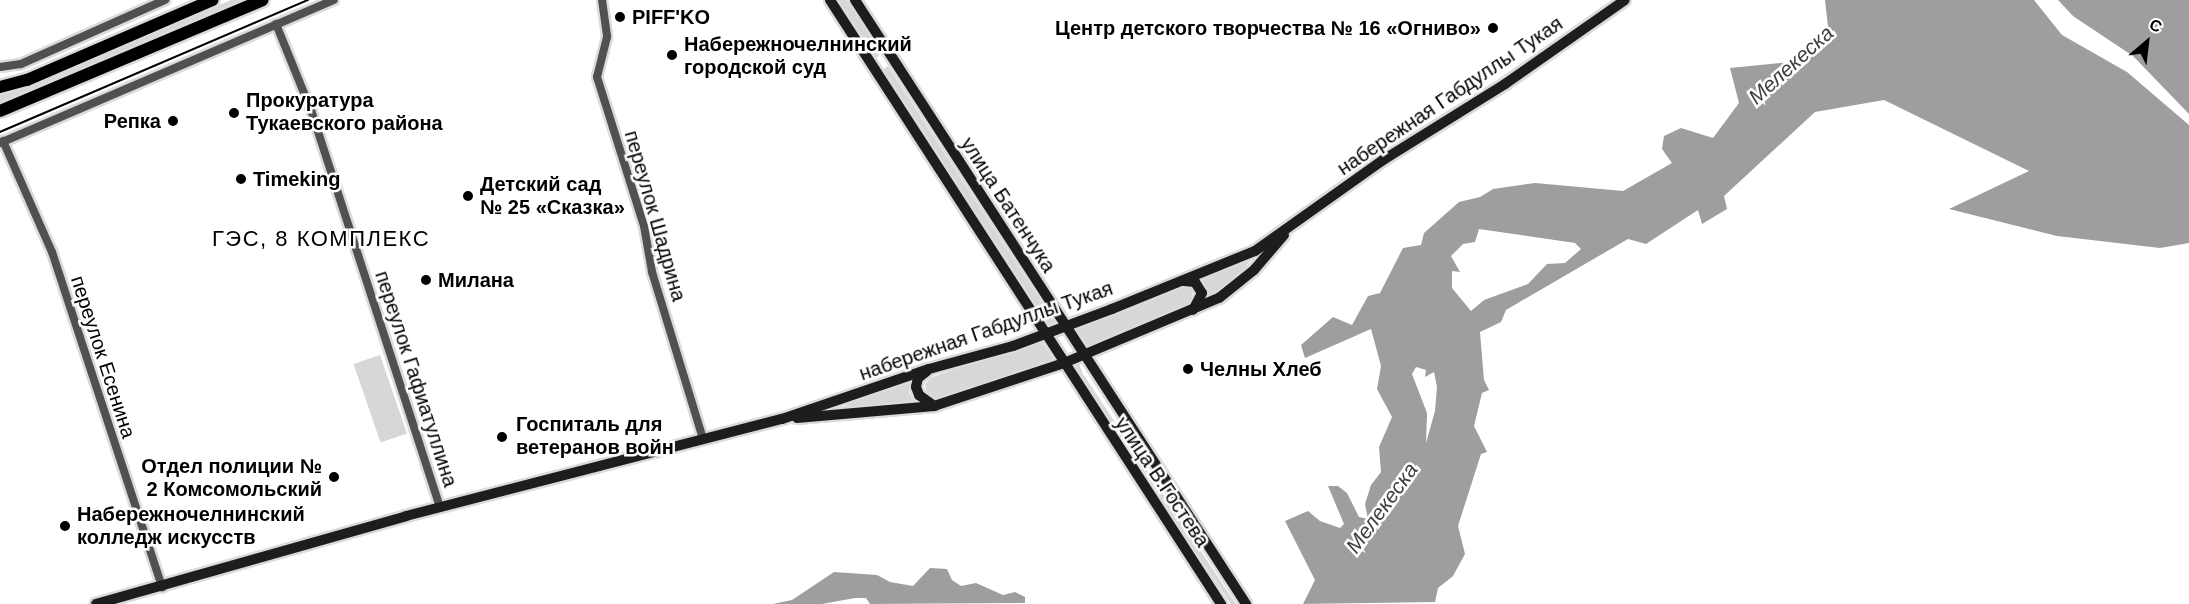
<!DOCTYPE html>
<html>
<head>
<meta charset="utf-8">
<style>
	body { margin:0 }
	#map { position:relative; width:2189px; height:604px; overflow:hidden; background:#fff; font-family:Arial,sans-serif }
	div>[style] { position:absolute }
	.green>* { inset:0; background:#d7d7d7; transform-origin:0 0 }
	.water>* { inset:0; background:#9e9e9e }
	.roads { filter:drop-shadow(2px 0 #dbdbdb) drop-shadow(-2px 0 #dbdbdb) drop-shadow(0 2px #dbdbdb) drop-shadow(0 -2px #dbdbdb) }
	.street>* { height:8px; margin:-4px; padding:0 4px; transform-origin:4px; border-radius:4px; background:#505050 }
	.secondary>* { height:10px; margin:-5px; padding:0 5px; transform-origin:5px; border-radius:5px; background:#1d1d1d }
	.primary>* { height:12px; margin:-6px; padding:0 6px; transform-origin:6px; border-radius:6px; background:#000 }
	.tram>* { height:1.5px; margin:-0.75px; padding:0 0.75px; transform-origin:0.75px; border-radius:0.75px; background:#000 }
	.dots>* { width:16px; height:16px; translate:-50% -50%; box-sizing:border-box; border:3px solid #fff; border-radius:50% }
	span { translate:-50% -50%; white-space:nowrap; text-align:center; line-height:1.15; -webkit-text-stroke:5px #fff; paint-order:stroke }
	.poi-label { font-size:20px; color:#000; font-weight:700 }
	.left { translate:0 -50%; text-align:left }
	.right { translate:-100% -50%; text-align:right }
	.street-label { font-size:20px; color:#000 }
	.water-label { font-size:21px; color:#3f3f3f; font-style:italic }
	.quarter-label { font-size:22px; color:#000; letter-spacing:1.5px }
	.north { position:absolute; left:2117px; top:12px; width:60px; height:60px; -webkit-text-stroke:4px #fff; paint-order:stroke; rotate:28deg; font-size:16px; font-weight:700; line-height:24px; text-align:center; color:#000 }
	.north::after { content:''; display:block; margin:auto; width:21px; height:27px; background:#000; clip-path:polygon(50% 0,100% 100%,50% 72%,0 100%) }
</style>
</head>
<body>
<div id="map">
	<div class="green">
		<i style="clip-path:polygon(231px 0,243px 0,0 104px,0 95px,33px 86px)"></i>
		<i style="clip-path:polygon(838px 0,847px 0,880px 53px,878px 57px,874px 57px)"></i>
		<i style="left:888px;top:66px;width:307px;height:8px;rotate:57deg"></i>
		<i style="clip-path:polygon(1258px 253px,1234px 279px,1206px 300px,1204px 285px,1198px 279px)"></i>
		<i style="clip-path:polygon(1183px 286px,1193px 290px,1190px 304px,1084px 349px,1072px 329px)"></i>
		<i style="clip-path:polygon(1041px 341px,1053px 359px,935px 399px,926px 391px,925px 384px,932px 377px)"></i>
		<i style="left:380px;top:355px;width:83px;height:28px;rotate:71deg"></i>
		<i style="clip-path:polygon(1079px 364px,1083px 374px,1236px 604px,1231px 604px,1078px 376px,1072px 366px)"></i>
		<i style="clip-path:polygon(910px 382px,909px 393px,917px 404px,846px 407px,847px 401px)"></i>
	</div>
	<div class="water">
		<i style="clip-path:polygon(evenodd,1825px 0,2034px 0,2062px 35px,2127px 72px,2189px 125px,2189px 243px,2160px 248px,2057px 236px,1949px 209px,2029px 171px,1884px 100px,1815px 112px,1724px 196px,1727px 209px,1702px 224px,1698px 210px,1646px 244px,1628px 239px,1506px 310px,1501px 322px,1480px 332px,1484px 380px,1489px 390px,1482px 393px,1474px 426px,1487px 452px,1481px 454px,1458px 526px,1465px 554px,1453px 576px,1438px 588px,1435px 602px,1303px 604px,1315px 580px,1285px 521px,1308px 511px,1320px 521px,1340px 528px,1344px 524px,1328px 486px,1338px 486px,1347px 493px,1359px 517px,1368px 519px,1365px 504px,1371px 485px,1381px 472px,1379px 447px,1392px 417px,1377px 389px,1381px 366px,1371px 329px,1305px 358px,1301px 345px,1333px 317px,1352px 325px,1368px 296px,1380px 293px,1403px 248px,1421px 245px,1424px 233px,1459px 202px,1480px 197px,1493px 189px,1535px 183px,1623px 191px,1672px 163px,1662px 149px,1664px 136px,1681px 128px,1713px 138px,1739px 103px,1730px 68px,1791px 62px,1828px 27px,1825px 0,1479px 229px,1575px 243px,1581px 249px,1565px 263px,1547px 264px,1528px 284px,1484px 300px,1471px 311px,1452px 288px,1452px 271px,1460px 272px,1451px 256px,1463px 244px,1475px 242px,1479px 229px,1825px 0,1416px 367px,1426px 370px,1425px 377px,1434px 372px,1437px 387px,1435px 411px,1426px 443px,1427px 413px,1412px 374px,1416px 367px)"></i>
		<i style="clip-path:polygon(2058px 0,2189px 0,2189px 114px,2133px 56px,2073px 16px)"></i>
		<i style="clip-path:polygon(930px 568px,947px 569px,952px 580px,961px 586px,976px 583px,1003px 595px,1015px 592px,1025px 597px,1025px 603px,870px 604px,866px 598px,855px 598px,822px 604px,773px 604px,792px 600px,834px 572px,877px 575px,890px 582px,913px 586px)"></i>
	</div>
	<div class="roads">
		<div class="street">
			<i style="left:602px;top:0;width:37px;rotate:82deg"></i>
			<i style="left:607px;top:37px;width:41px;rotate:104deg"></i>
			<i style="left:597px;top:77px;width:156px;rotate:72.5deg"></i>
			<i style="left:644px;top:226px;width:47px;rotate:80.1deg"></i>
			<i style="left:652px;top:272px;width:175px;rotate:73deg"></i>
			<i style="left:276px;top:24px;width:93px;rotate:67.9deg"></i>
			<i style="left:311px;top:110px;width:417px;rotate:72deg"></i>
			<i style="left:0;top:67px;width:21px;rotate:-8deg"></i>
			<i style="left:21px;top:64px;width:158px;rotate:-24deg"></i>
			<i style="left:3px;top:141px;width:121px;rotate:66.2deg"></i>
			<i style="left:52px;top:252px;width:353px;rotate:71.8deg"></i>
			<i style="left:0;top:143px;width:363px;rotate:-23.2deg"></i>
		</div>
		<div class="secondary">
			<i style="left:830px;top:0;width:720px;rotate:57.08deg"></i>
			<i style="left:855px;top:0;width:720px;rotate:57.08deg"></i>
			<i style="left:1184px;top:281px;width:11px;rotate:5deg"></i>
			<i style="left:1195px;top:282px;width:13px;rotate:58deg"></i>
			<i style="left:1202px;top:293px;width:19px;rotate:118deg"></i>
			<i style="left:927px;top:371px;width:11px;rotate:142deg"></i>
			<i style="left:918px;top:378px;width:9px;rotate:103deg"></i>
			<i style="left:916px;top:387px;width:9px;rotate:69deg"></i>
			<i style="left:919px;top:395px;width:19px;rotate:36deg"></i>
			<i style="left:797px;top:418px;width:138px;rotate:-5deg"></i>
			<i style="left:934px;top:406px;width:137px;rotate:-18.3deg"></i>
			<i style="left:1064px;top:363px;width:168px;rotate:-22.8deg"></i>
			<i style="left:1219px;top:298px;width:45px;rotate:-38.7deg"></i>
			<i style="left:1254px;top:270px;width:46px;rotate:-49.4deg"></i>
			<i style="left:96px;top:604px;width:322px;rotate:-15.8deg"></i>
			<i style="left:406px;top:516px;width:388px;rotate:-14.5deg"></i>
			<i style="left:782px;top:419px;width:155px;rotate:-18.8deg"></i>
			<i style="left:929px;top:369px;width:87px;rotate:-15.3deg"></i>
			<i style="left:1013px;top:346px;width:106px;rotate:-20.5deg"></i>
			<i style="left:1112px;top:309px;width:154px;rotate:-22.1deg"></i>
			<i style="left:1255px;top:251px;width:157px;rotate:-35.4deg"></i>
			<i style="left:1383px;top:160px;width:144px;rotate:-31.9deg"></i>
			<i style="left:1505px;top:84px;width:146px;rotate:-35deg"></i>
		</div>
		<div class="primary">
			<i style="left:0;top:87px;width:28px;rotate:-15deg"></i>
			<i style="left:27px;top:80px;width:202px;rotate:-23.3deg"></i>
			<i style="left:0;top:111px;width:285px;rotate:-22.9deg"></i>
		</div>
	</div>
	<div class="tram">
		<i style="left:0;top:132px;width:335px;rotate:-23.2deg"></i>
	</div>
	<div class="dots">
		<i style="left:620px;top:17px;background:#000"></i>
		<i style="left:1493px;top:28px;background:#000"></i>
		<i style="left:672px;top:55px;background:#000"></i>
		<i style="left:234px;top:113px;background:#000"></i>
		<i style="left:173px;top:121px;background:#000"></i>
		<i style="left:241px;top:179px;background:#000"></i>
		<i style="left:468px;top:196px;background:#000"></i>
		<i style="left:426px;top:280px;background:#000"></i>
		<i style="left:1188px;top:369px;background:#000"></i>
		<i style="left:502px;top:437px;background:#000"></i>
		<i style="left:334px;top:477px;background:#000"></i>
		<i style="left:65px;top:526px;background:#000"></i>
	</div>
	<div class="poi-label">
		<span class="left" style="left:632px;top:17px">PIFF'KO</span>
		<span class="right" style="left:1481px;top:28px">Центр детского творчества № 16 «Огниво»</span>
		<span class="left" style="left:684px;top:56px">Набережночелнинский<br>городской суд</span>
		<span class="left" style="left:246px;top:112px">Прокуратура<br>Тукаевского района</span>
		<span class="right" style="left:161px;top:121px">Репка</span>
		<span class="left" style="left:253px;top:179px">Timeking</span>
		<span class="left" style="left:480px;top:196px">Детский сад<br>№ 25 «Сказка»</span>
		<span class="left" style="left:438px;top:280px">Милана</span>
		<span class="left" style="left:1200px;top:369px">Челны Хлеб</span>
		<span class="left" style="left:516px;top:436px">Госпиталь для<br>ветеранов войн</span>
		<span class="right" style="left:322px;top:478px">Отдел полиции №<br>2 Комсомольский</span>
		<span class="left" style="left:77px;top:526px">Набережночелнинский<br>колледж искусств</span>
	</div>
	<div class="street-label">
		<span style="left:1450px;top:96px;rotate:-34deg">набережная Габдуллы Тукая</span>
		<span style="left:1008px;top:205px;rotate:57deg">улица Батенчука</span>
		<span style="left:655px;top:216px;rotate:74deg">переулок Шадрина</span>
		<span style="left:986px;top:331px;rotate:-19deg">набережная Габдуллы Тукая</span>
		<span style="left:103px;top:357px;rotate:72deg">переулок Есенина</span>
		<span style="left:416px;top:379px;rotate:72deg">переулок Гафиатуллина</span>
		<span style="left:1162px;top:482px;rotate:56deg">улица В.Гостева</span>
	</div>
	<div class="water-label">
		<span style="left:1791px;top:65px;rotate:-42deg">Мелекеска</span>
		<span style="left:1382px;top:508px;rotate:-54deg">Мелекеска</span>
	</div>
	<div class="quarter-label">
		<span style="left:321px;top:239px">ГЭС, 8 КОМПЛЕКС</span>
	</div>
	<div class="north">С</div>
</div>
</body>
</html>
